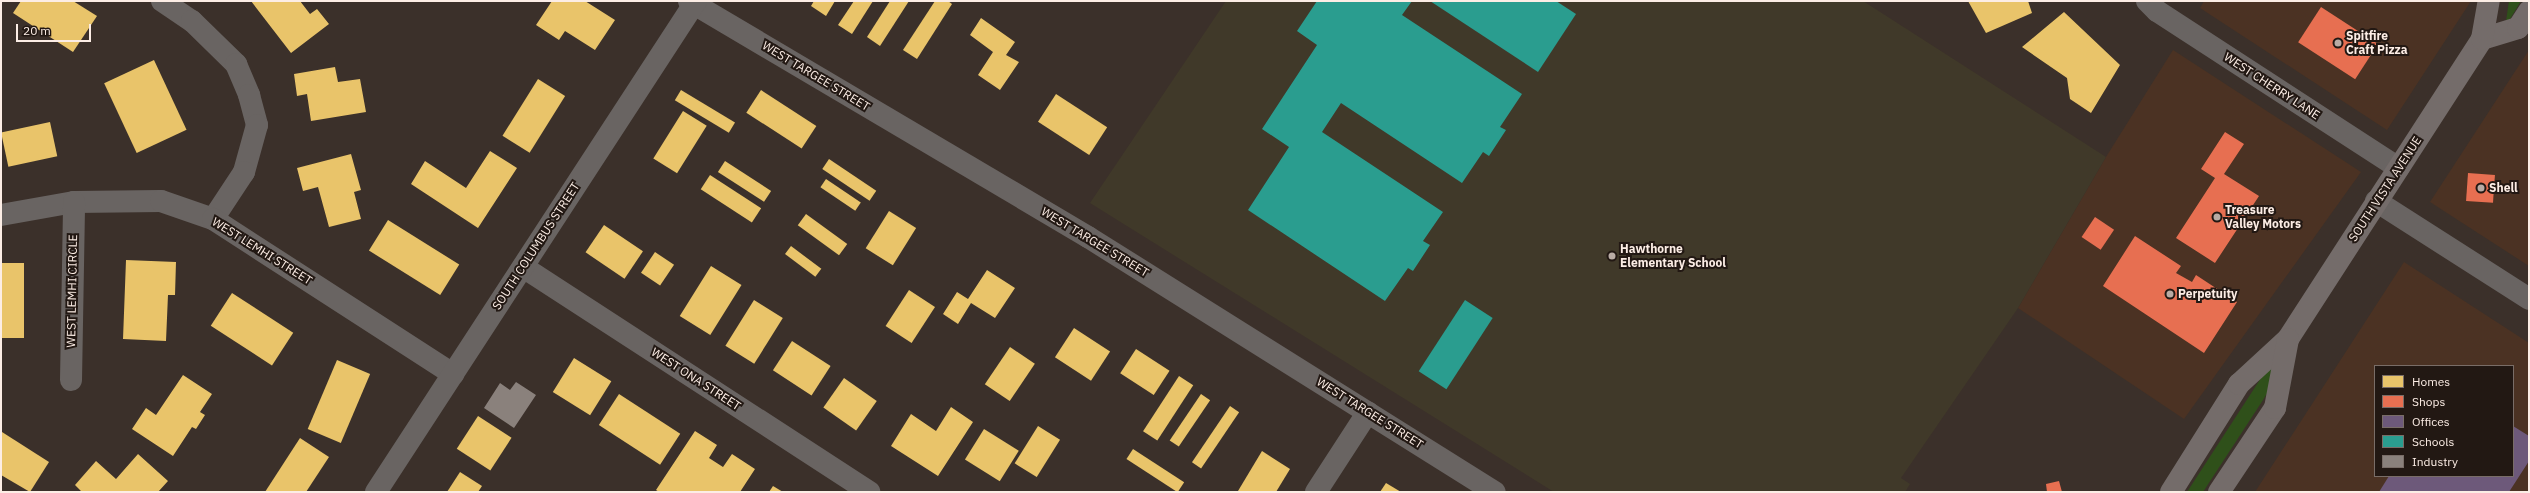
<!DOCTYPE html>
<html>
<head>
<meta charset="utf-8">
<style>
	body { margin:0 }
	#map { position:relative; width:2530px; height:493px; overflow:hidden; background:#3b302a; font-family:"IBM Plex Sans",sans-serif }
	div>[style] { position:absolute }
	.built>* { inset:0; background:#4b3223 }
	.education>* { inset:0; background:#403929 }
	.green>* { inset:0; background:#2f501a }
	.homes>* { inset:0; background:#e9c46a; transform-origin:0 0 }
	.shops>* { inset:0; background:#e76f51; transform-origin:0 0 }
	.offices>* { inset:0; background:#6d597a }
	.schools>* { inset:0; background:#2a9d8f; transform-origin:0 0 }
	.industry>* { inset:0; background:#8a817c }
	.minor>* { height:22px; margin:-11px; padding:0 11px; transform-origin:11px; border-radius:11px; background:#696462 }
	.major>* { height:22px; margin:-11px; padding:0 11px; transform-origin:11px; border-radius:11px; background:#746c6a }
	.dots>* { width:11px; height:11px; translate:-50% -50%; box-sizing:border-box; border:2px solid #221813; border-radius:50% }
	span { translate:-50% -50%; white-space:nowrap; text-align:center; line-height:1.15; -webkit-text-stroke:4px #221813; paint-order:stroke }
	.poi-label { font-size:12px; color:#fcede5; font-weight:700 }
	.left { translate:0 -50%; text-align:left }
	.street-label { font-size:12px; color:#fcede5 }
	.frame { position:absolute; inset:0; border:2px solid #fcede5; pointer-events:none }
	.legend { position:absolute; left:2374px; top:365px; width:140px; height:112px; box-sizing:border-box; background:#221813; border:1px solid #796d67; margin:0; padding:5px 7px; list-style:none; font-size:12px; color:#fcede5 }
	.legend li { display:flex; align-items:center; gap:8px; height:20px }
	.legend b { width:20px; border:1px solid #796d67 }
	.scale { position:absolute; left:16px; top:24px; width:75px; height:18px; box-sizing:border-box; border:2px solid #fcede5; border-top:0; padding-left:5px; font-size:12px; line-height:14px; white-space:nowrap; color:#fcede5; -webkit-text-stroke:3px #221813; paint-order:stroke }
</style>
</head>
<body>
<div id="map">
	<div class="built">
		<i style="clip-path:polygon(2204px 1px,2471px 1px,2387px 130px,2200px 8px)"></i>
		<i style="clip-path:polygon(2173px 50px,2361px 172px,2184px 419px,2018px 308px,2106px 157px)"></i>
		<i style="clip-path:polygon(2529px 50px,2529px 266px,2430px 202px)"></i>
		<i style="clip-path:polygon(evenodd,2404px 262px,2529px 343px,2529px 492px,2255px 492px,2404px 262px,2375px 366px,2513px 366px,2513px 476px,2375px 476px,2375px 366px)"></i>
	</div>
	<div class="education">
		<i style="clip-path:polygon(1226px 1px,1863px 1px,2106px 157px,2018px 308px,1901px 478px,1910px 484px,1905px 492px,1554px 492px,1090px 203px)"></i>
	</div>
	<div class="green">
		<i style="clip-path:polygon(2509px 1px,2521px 1px,2510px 19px,2506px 21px)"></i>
		<i style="clip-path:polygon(2274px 358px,2268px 392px,2263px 400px,2203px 492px,2187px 492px)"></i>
	</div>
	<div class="homes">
		<i style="clip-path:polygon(21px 1px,73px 1px,97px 16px,73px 52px,13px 13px)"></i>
		<i style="clip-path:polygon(251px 1px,300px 1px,310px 14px,317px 9px,329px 24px,291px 53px)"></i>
		<i style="clip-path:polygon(552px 1px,585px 1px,615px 20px,595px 50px,565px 31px,559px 40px,536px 25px)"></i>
		<i style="clip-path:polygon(814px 1px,835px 1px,826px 16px,811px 6px)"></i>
		<i style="clip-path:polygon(854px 1px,873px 1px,852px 34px,838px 25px)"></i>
		<i style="clip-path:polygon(890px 1px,909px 1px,880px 46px,867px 37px)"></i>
		<i style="clip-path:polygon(935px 1px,948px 1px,952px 4px,917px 59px,903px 50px)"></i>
		<i style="clip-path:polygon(1968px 1px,2028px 1px,2032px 13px,1986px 33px)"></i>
		<i style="clip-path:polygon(2064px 12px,2120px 65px,2091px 113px,2070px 99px,2067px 78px,2022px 47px)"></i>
		<i style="clip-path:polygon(981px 18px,1015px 42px,1006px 55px,1019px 62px,1000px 90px,978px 75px,993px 52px,970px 35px)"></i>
		<i style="left:154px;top:60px;width:77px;height:55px;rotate:65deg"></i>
		<i style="clip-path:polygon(335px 67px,338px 82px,360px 79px,366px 112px,311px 121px,307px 94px,297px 96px,294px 74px)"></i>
		<i style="left:538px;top:79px;width:32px;height:67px;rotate:32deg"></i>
		<i style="left:681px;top:90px;width:63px;height:12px;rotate:31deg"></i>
		<i style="left:761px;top:90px;width:66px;height:27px;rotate:33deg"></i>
		<i style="left:1056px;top:94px;width:61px;height:33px;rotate:33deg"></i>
		<i style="left:683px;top:111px;width:28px;height:56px;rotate:32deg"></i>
		<i style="left:50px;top:122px;width:35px;height:50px;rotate:78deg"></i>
		<i style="clip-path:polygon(490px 151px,517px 168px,478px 228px,411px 184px,425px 161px,466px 188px)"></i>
		<i style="clip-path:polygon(351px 154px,361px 190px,354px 192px,361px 219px,329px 227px,318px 187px,303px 191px,297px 168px)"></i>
		<i style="left:829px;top:159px;width:57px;height:12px;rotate:34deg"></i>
		<i style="left:725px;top:161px;width:55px;height:13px;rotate:33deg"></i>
		<i style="left:710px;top:175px;width:61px;height:17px;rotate:33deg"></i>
		<i style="left:826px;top:179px;width:42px;height:10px;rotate:34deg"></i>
		<i style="left:889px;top:211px;width:32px;height:44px;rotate:32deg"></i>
		<i style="left:806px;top:214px;width:51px;height:14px;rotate:36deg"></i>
		<i style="left:388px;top:220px;width:84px;height:36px;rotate:32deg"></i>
		<i style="left:604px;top:225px;width:47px;height:33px;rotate:34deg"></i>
		<i style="left:791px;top:246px;width:38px;height:10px;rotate:37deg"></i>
		<i style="left:655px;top:252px;width:23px;height:25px;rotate:34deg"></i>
		<i style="clip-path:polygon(126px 260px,176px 262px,175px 295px,168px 295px,166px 341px,123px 339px)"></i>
		<i style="left:1px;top:263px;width:23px;height:75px"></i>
		<i style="left:711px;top:266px;width:36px;height:59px;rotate:32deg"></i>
		<i style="clip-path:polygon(987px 270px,1015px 288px,995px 318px,971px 303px,958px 324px,943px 314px,957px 292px,968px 299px)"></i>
		<i style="left:909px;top:290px;width:31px;height:43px;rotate:33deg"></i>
		<i style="left:232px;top:293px;width:73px;height:39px;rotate:33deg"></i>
		<i style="left:754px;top:300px;width:34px;height:54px;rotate:32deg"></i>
		<i style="left:1074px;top:328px;width:43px;height:35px;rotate:33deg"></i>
		<i style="left:792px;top:341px;width:46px;height:35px;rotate:33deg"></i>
		<i style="left:1010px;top:347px;width:30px;height:45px;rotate:34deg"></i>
		<i style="left:1136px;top:349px;width:40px;height:29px;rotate:33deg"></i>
		<i style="left:574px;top:358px;width:44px;height:40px;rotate:32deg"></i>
		<i style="left:337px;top:360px;width:36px;height:75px;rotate:23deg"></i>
		<i style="clip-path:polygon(183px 375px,212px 394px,200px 412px,205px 415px,196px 429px,192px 427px,173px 456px,132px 429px,146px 408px,156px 415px)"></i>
		<i style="left:1179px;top:376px;width:17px;height:66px;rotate:33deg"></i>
		<i style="left:844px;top:378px;width:40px;height:36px;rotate:35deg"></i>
		<i style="left:619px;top:394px;width:73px;height:37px;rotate:33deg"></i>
		<i style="left:1201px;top:394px;width:11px;height:56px;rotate:34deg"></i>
		<i style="left:1230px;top:406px;width:11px;height:68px;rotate:34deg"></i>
		<i style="clip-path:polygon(951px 407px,973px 422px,938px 476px,891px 446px,911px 414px,936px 431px)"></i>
		<i style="left:478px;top:416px;width:40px;height:39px;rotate:33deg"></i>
		<i style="left:1038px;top:426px;width:26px;height:44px;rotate:32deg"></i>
		<i style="left:984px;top:429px;width:41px;height:36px;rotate:32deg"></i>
		<i style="clip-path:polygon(695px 431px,717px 445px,709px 458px,723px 467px,732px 454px,755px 469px,740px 492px,659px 492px,656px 490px)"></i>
		<i style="clip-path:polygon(2px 432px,49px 462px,30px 492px,1px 475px)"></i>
		<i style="clip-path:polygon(300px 438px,329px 457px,306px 492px,265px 492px)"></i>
		<i style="left:1133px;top:449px;width:61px;height:12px;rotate:33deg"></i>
		<i style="clip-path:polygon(1262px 451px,1290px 469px,1276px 492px,1240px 492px,1238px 491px)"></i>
		<i style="clip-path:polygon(138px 454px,168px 481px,158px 492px,82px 492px,75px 485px,96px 461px,116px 479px)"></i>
		<i style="clip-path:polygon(460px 472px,482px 486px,478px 492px,447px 492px)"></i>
		<i style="clip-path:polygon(1386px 483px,1401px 492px,1380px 492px)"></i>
		<i style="clip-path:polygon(773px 486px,783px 492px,769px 492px)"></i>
	</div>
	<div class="shops">
		<i style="left:2321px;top:7px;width:68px;height:42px;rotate:33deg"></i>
		<i style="clip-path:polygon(2225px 132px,2244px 144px,2224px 174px,2259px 196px,2215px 263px,2176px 238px,2215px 178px,2201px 169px)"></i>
		<i style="left:2468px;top:173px;width:27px;height:28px;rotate:4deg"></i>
		<i style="left:2095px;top:217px;width:23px;height:24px;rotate:34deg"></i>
		<i style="clip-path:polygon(2135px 236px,2181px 266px,2176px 273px,2192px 282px,2196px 275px,2237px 302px,2204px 353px,2103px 286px)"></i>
		<i style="clip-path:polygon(2059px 481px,2062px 492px,2047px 492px,2046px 484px)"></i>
	</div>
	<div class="offices">
		<i style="clip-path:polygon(2513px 426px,2529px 436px,2529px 461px,2509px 492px,2379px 492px,2389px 476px,2513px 476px)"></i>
	</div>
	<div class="schools">
		<i style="clip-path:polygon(1317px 1px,1412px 1px,1402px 15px,1522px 94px,1500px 127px,1506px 130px,1489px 156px,1483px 152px,1462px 183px,1341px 103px,1322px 132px,1443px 212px,1423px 241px,1430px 245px,1413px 271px,1408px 268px,1385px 301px,1248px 210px,1289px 147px,1262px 129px,1317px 45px,1297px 31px)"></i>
		<i style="clip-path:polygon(1430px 1px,1556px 1px,1576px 14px,1538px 72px)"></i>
		<i style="left:1465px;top:300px;width:33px;height:85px;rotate:33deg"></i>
	</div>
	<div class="industry">
		<i style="clip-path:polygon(516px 382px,536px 395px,514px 428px,484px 408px,500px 383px,510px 390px)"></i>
	</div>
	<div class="minor">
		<i style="left:162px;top:1px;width:36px;rotate:34deg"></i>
		<i style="left:192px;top:21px;width:62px;rotate:44.3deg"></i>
		<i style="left:236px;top:64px;width:34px;rotate:67deg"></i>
		<i style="left:249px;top:95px;width:31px;rotate:75deg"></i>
		<i style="left:257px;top:125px;width:49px;rotate:105.5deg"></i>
		<i style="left:244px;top:172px;width:56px;rotate:123.4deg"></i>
		<i style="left:689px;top:1px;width:464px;rotate:30.6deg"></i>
		<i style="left:1088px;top:237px;width:480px;rotate:32.1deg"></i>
		<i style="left:2147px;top:1px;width:14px;rotate:45deg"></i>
		<i style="left:2157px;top:11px;width:288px;rotate:33deg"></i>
		<i style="left:2376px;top:201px;width:182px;rotate:32.6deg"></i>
		<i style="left:1px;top:215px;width:74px;rotate:-10.1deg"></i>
		<i style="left:74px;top:202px;width:87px;rotate:-0.7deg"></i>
		<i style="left:161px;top:201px;width:55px;rotate:19.1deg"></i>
		<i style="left:213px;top:219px;width:286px;rotate:32.9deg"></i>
		<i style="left:523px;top:267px;width:413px;rotate:33deg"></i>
		<i style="left:71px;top:380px;width:178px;rotate:-89deg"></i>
		<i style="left:376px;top:492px;width:586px;rotate:-56.91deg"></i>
		<i style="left:1316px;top:492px;width:95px;rotate:-57deg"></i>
	</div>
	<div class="major">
		<i style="left:2482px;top:39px;width:38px;rotate:-17deg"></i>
		<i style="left:2518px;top:28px;width:20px;rotate:-57deg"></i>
		<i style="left:2171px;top:492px;width:128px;rotate:-57.8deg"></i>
		<i style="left:2239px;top:384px;width:67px;rotate:-42.6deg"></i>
		<i style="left:2288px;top:339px;width:357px;rotate:-57.1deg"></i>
		<i style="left:2482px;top:39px;width:39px;rotate:-80deg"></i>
		<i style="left:2219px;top:492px;width:101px;rotate:-56.3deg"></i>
		<i style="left:2275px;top:408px;width:70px;rotate:-79.3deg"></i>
	</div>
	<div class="dots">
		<i style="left:2338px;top:43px;background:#b8aba4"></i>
		<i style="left:2481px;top:188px;background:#b8aba4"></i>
		<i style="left:2217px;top:217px;background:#b8aba4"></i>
		<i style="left:1612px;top:256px;background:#b8aba4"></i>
		<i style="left:2170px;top:294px;background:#b8aba4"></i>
	</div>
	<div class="poi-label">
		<span class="left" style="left:2346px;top:43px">Spitfire<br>Craft Pizza</span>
		<span class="left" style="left:2489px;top:188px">Shell</span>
		<span class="left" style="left:2225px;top:217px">Treasure<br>Valley Motors</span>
		<span class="left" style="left:1620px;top:256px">Hawthorne<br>Elementary School</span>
		<span class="left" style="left:2178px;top:294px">Perpetuity</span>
	</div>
	<div class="street-label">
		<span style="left:816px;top:76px;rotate:31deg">WEST TARGEE STREET</span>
		<span style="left:2272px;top:86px;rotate:33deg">WEST CHERRY LANE</span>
		<span style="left:2385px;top:189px;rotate:-57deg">SOUTH VISTA AVENUE</span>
		<span style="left:1095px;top:242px;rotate:31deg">WEST TARGEE STREET</span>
		<span style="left:536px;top:246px;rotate:-57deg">SOUTH COLUMBUS STREET</span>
		<span style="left:262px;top:251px;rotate:32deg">WEST LEMHI STREET</span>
		<span style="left:72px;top:291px;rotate:-89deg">WEST LEMHI CIRCLE</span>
		<span style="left:696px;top:379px;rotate:33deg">WEST ONA STREET</span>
		<span style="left:1370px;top:413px;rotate:32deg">WEST TARGEE STREET</span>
	</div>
	<div class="frame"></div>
	<ul class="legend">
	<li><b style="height:11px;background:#e9c46a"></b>Homes</li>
	<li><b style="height:11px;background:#e76f51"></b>Shops</li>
	<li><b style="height:11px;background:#6d597a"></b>Offices</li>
	<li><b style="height:11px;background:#2a9d8f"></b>Schools</li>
	<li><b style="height:11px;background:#8a817c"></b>Industry</li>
	</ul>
	<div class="scale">20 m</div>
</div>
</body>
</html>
